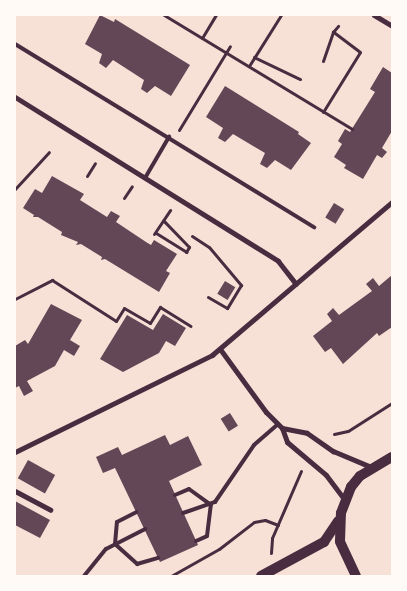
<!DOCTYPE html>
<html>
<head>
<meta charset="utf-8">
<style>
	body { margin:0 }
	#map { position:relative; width:407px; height:591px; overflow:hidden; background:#f7e1d7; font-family:"Sofia Sans Condensed",sans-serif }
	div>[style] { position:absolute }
	.building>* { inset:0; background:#644757; transform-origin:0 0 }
	.path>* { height:3px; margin:-1.5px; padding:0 1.5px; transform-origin:1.5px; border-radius:1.5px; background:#4a2c40 }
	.service>* { height:4px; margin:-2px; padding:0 2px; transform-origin:2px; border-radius:2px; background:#4a2c40 }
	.minor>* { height:5px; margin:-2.5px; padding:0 2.5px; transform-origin:2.5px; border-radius:2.5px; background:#4a2c40 }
	.secondary>* { height:10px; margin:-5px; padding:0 5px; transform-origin:5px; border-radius:5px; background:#4a2c40 }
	span { translate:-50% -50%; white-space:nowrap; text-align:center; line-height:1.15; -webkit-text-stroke:4px #fffaf5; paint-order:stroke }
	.frame { position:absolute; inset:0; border:16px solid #fffaf5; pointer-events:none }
</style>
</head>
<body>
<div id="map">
	<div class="building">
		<i style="clip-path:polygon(100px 15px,114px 22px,115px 19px,190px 65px,171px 96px,155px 86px,147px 93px,141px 89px,144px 80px,113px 60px,106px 68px,99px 63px,102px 54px,85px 44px)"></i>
		<i style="clip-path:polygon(383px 67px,392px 73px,392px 131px,382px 148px,387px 152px,382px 158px,377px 155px,363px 179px,344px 168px,346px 165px,334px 157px,342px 144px,338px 141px,345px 129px,350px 132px,375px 92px,370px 89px)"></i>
		<i style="clip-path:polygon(225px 86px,299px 132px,298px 134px,311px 143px,291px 170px,275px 160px,267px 168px,260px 164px,265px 153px,233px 134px,225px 142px,218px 138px,223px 128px,206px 117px)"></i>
		<i style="clip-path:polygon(52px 176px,84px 194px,80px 200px,107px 217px,111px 211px,120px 216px,116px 222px,146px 242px,151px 245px,154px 240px,177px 254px,166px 271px,170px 273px,159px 292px,105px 259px,101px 260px,102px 257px,81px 244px,76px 245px,78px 242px,61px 235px,62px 232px,38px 217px,33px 217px,34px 215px,23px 208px,35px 189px,42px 193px)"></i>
		<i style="left:334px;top:203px;width:12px;height:17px;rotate:31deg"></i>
		<i style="clip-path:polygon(392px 275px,392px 327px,379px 336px,377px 333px,343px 364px,331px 348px,325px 352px,313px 336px,332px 321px,327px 314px,333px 308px,339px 315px,372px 291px,366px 284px,373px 278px,379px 286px)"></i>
		<i style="left:225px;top:281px;width:12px;height:15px;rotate:31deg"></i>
		<i style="clip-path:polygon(51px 304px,82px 320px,70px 340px,80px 346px,74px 356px,64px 350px,55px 366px,27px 381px,33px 391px,24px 396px,19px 386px,15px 388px,15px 346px,25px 340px,28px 344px)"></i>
		<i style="clip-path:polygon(163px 314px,186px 328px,175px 346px,166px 341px,159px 353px,123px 372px,100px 359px,127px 315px,153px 330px)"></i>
		<i style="left:230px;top:413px;width:15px;height:11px;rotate:58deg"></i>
		<i style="clip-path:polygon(165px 435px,170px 445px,188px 436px,202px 465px,169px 481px,198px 545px,160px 562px,115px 468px,103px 473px,96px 457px,118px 447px,122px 455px)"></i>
		<i style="left:28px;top:460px;width:31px;height:21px;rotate:29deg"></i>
		<i style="clip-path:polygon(15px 501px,50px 520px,40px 538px,15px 525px)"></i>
	</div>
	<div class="path">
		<i style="left:164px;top:15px;width:220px;rotate:31.2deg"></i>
		<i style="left:202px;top:38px;width:27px;rotate:-59deg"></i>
		<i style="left:254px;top:57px;width:51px;rotate:25.6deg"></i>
		<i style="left:323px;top:61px;width:31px;rotate:-71deg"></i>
		<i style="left:249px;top:66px;width:60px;rotate:-57.9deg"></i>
		<i style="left:323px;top:112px;width:70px;rotate:-58.3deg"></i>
		<i style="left:360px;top:52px;width:34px;rotate:-143deg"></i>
		<i style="left:333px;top:32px;width:8px;rotate:-50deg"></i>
		<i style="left:179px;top:130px;width:98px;rotate:-58.7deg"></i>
		<i style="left:87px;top:176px;width:15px;rotate:-58deg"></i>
		<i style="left:15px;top:189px;width:50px;rotate:-47.4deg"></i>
		<i style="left:124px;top:198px;width:14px;rotate:-56deg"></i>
		<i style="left:156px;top:233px;width:36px;rotate:32deg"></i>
		<i style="left:186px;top:252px;width:6px;rotate:-59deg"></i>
		<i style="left:189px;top:247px;width:37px;rotate:-134deg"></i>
		<i style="left:154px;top:234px;width:29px;rotate:-56deg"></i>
		<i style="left:192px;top:236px;width:20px;rotate:33deg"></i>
		<i style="left:209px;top:247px;width:50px;rotate:49.9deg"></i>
		<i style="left:241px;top:285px;width:27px;rotate:121deg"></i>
		<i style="left:227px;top:308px;width:22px;rotate:-150deg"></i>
		<i style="left:15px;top:299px;width:42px;rotate:-27.2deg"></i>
		<i style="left:52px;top:280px;width:76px;rotate:32.6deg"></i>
		<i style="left:116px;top:321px;width:15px;rotate:-58deg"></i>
		<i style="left:124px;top:308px;width:30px;rotate:30deg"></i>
		<i style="left:150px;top:323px;width:19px;rotate:-58deg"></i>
		<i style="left:160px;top:307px;width:36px;rotate:32deg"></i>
		<i style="left:334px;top:434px;width:14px;rotate:-12deg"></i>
		<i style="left:348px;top:431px;width:52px;rotate:-32.5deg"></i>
		<i style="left:271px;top:553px;width:15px;rotate:-86deg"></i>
		<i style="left:272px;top:538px;width:73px;rotate:-66.6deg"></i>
		<i style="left:171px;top:576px;width:55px;rotate:-29.4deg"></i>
		<i style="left:219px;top:549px;width:44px;rotate:-37.6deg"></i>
		<i style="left:254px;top:522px;width:11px;rotate:-10deg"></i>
		<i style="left:265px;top:520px;width:14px;rotate:21deg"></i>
	</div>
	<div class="service">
		<i style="left:15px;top:44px;width:351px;rotate:31.5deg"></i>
		<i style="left:145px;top:178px;width:48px;rotate:-59.7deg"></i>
		<i style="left:175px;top:495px;width:15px;rotate:-23deg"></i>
		<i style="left:189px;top:489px;width:27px;rotate:36deg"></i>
		<i style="left:183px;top:513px;width:34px;rotate:-19deg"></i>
		<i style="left:215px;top:502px;width:69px;rotate:-55.6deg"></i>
		<i style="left:254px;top:445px;width:32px;rotate:-41deg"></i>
		<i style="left:196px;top:541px;width:12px;rotate:-24deg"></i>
		<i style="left:207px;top:536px;width:31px;rotate:-83deg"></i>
		<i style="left:115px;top:544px;width:30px;rotate:42deg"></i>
		<i style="left:137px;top:564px;width:22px;rotate:-16deg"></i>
		<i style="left:115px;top:544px;width:22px;rotate:-85deg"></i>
		<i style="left:117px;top:522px;width:22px;rotate:-27deg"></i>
		<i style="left:84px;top:576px;width:35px;rotate:-51deg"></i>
		<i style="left:106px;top:549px;width:44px;rotate:-27.1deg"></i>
	</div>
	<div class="minor">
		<i style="left:374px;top:15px;width:21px;rotate:31deg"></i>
		<i style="left:15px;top:97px;width:310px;rotate:31.9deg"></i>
		<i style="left:278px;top:261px;width:29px;rotate:52deg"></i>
		<i style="left:220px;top:349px;width:78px;rotate:53.9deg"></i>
		<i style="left:266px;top:412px;width:23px;rotate:45deg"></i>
		<i style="left:282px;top:428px;width:15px;rotate:70deg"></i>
		<i style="left:287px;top:442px;width:51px;rotate:40.2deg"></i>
		<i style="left:326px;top:475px;width:31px;rotate:53deg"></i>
		<i style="left:282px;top:428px;width:25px;rotate:11deg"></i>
		<i style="left:307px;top:433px;width:32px;rotate:35deg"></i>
		<i style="left:333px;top:451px;width:41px;rotate:22.8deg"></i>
		<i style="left:15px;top:452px;width:220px;rotate:-26.2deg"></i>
		<i style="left:212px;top:355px;width:236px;rotate:-40.4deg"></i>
		<i style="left:15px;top:491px;width:40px;rotate:28deg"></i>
	</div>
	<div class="secondary">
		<i style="left:261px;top:576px;width:72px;rotate:-28.4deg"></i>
		<i style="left:324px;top:542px;width:25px;rotate:-56deg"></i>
		<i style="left:356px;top:576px;width:38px;rotate:-115deg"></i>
		<i style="left:340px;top:541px;width:28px;rotate:-88deg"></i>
		<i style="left:341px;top:513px;width:28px;rotate:-69deg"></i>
		<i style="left:351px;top:487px;width:14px;rotate:-51deg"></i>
		<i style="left:360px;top:476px;width:37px;rotate:-31deg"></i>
	</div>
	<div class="frame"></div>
</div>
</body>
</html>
